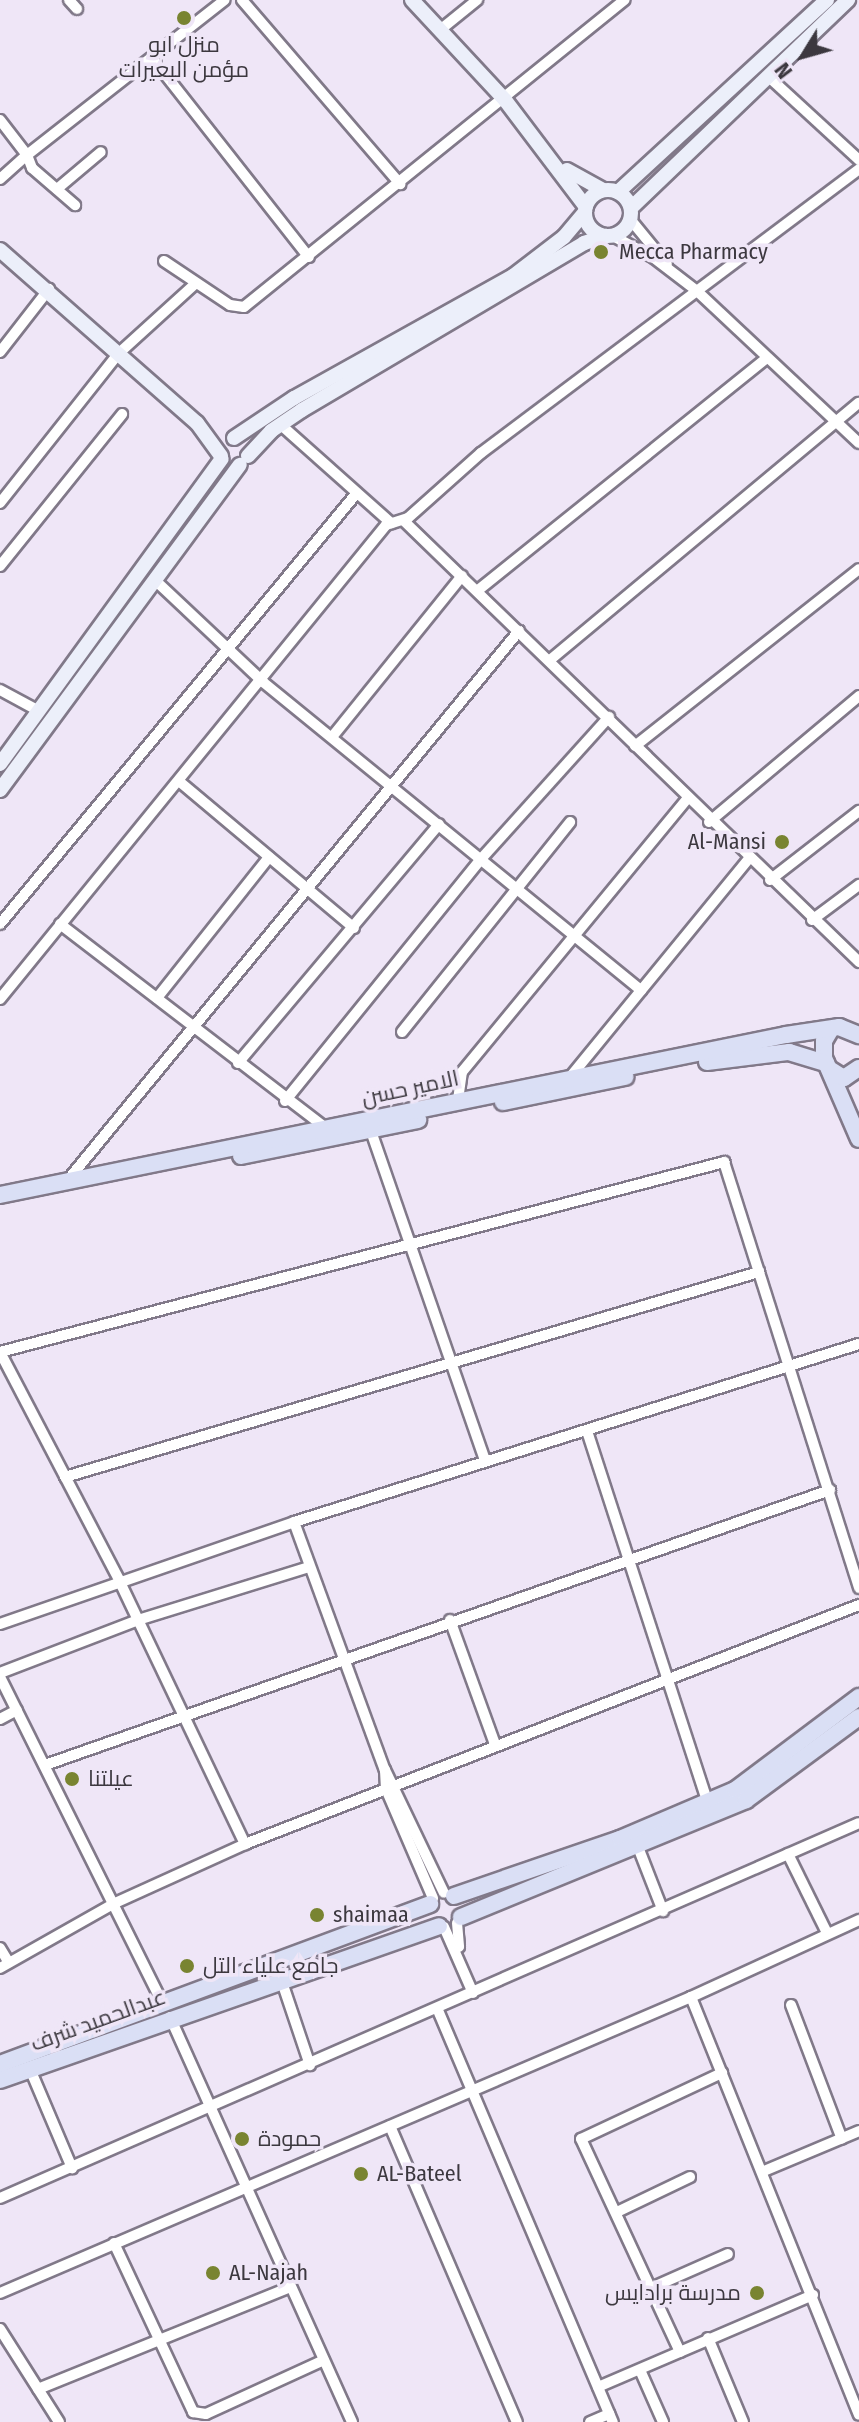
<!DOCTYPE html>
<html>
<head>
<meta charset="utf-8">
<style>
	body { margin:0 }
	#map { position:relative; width:859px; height:2422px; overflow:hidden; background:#efe6f7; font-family:"Fira Sans Condensed",Cairo,sans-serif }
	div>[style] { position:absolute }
	.roads { filter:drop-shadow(2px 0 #817989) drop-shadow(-2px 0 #817989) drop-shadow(0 2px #817989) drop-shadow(0 -2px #817989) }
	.street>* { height:10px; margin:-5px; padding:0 5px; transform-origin:5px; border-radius:5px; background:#fff }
	.secondary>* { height:14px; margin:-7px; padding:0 7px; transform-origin:7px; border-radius:7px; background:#eceffa }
	.secondary>.ring { margin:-7px; padding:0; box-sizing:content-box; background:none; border:14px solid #eceffa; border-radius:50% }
	.primary>* { height:16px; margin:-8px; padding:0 8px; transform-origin:8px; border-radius:8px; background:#dadff5 }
	.dots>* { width:22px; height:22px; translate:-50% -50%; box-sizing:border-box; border:4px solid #efe6f7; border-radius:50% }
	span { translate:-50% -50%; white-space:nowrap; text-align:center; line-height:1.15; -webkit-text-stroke:7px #efe6f7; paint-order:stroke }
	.poi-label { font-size:22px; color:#3c383f }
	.left { translate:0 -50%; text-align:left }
	.right { translate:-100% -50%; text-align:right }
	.street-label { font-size:22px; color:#3c383f }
	.north { position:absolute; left:763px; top:16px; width:80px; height:80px; -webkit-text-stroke:6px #efe6f7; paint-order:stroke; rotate:233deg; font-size:22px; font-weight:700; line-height:32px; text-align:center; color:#3c383f }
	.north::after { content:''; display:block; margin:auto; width:28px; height:36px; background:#3c383f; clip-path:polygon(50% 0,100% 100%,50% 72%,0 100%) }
</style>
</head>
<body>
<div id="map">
	<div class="roads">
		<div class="street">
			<i style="left:69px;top:0;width:12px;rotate:48deg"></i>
			<i style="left:242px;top:0;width:243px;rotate:49.3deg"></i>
			<i style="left:440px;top:30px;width:48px;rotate:-39deg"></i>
			<i style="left:153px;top:59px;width:252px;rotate:51.8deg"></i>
			<i style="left:771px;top:79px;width:120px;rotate:42.6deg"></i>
			<i style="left:0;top:120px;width:44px;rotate:52.4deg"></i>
			<i style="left:27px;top:155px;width:251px;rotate:-38.1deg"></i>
			<i style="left:0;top:179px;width:36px;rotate:-42deg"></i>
			<i style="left:27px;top:155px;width:14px;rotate:69deg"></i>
			<i style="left:32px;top:168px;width:57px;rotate:40.7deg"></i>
			<i style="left:57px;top:189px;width:57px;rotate:-40.1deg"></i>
			<i style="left:630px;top:219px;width:58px;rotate:50.6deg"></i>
			<i style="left:613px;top:236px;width:47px;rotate:28.2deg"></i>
			<i style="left:654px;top:258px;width:54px;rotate:37.5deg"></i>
			<i style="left:697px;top:291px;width:222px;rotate:43.2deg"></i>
			<i style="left:164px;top:261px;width:79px;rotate:33.7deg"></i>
			<i style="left:230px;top:305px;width:14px;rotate:8deg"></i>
			<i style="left:244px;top:307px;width:489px;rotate:-38.9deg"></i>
			<i style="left:0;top:352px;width:80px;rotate:-52.1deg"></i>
			<i style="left:280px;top:424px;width:149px;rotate:41.7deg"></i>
			<i style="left:0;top:503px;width:190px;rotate:-51.6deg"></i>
			<i style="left:118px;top:354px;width:105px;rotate:-42.3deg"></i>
			<i style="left:404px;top:521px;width:634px;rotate:44.1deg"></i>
			<i style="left:0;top:566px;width:195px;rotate:-51.2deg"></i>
			<i style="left:156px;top:581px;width:147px;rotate:43.3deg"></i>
			<i style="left:263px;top:682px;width:488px;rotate:39.2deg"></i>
			<i style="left:477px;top:591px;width:372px;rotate:-38.8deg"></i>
			<i style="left:550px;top:660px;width:402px;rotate:-39.8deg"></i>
			<i style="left:0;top:690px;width:44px;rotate:28.3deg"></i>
			<i style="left:332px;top:737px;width:207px;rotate:-51.1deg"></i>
			<i style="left:635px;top:746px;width:285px;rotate:-38.3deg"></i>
			<i style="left:180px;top:782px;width:227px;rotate:40deg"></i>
			<i style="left:709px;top:822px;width:196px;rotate:-40deg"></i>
			<i style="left:770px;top:880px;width:113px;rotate:-37.8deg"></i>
			<i style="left:812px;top:920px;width:59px;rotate:-36.7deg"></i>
			<i style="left:0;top:924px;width:558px;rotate:-50.38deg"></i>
			<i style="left:60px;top:924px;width:337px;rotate:37.5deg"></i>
			<i style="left:157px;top:998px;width:180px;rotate:-51.5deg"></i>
			<i style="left:0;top:999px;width:611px;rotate:-50.84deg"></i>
			<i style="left:386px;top:525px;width:23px;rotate:-18deg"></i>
			<i style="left:408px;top:518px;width:98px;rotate:-41.7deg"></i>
			<i style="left:481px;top:453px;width:473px;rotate:-36.9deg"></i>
			<i style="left:402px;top:1032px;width:269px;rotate:-51.3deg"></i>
			<i style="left:238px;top:1063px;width:312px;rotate:-49.9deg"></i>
			<i style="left:571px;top:1076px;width:279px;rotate:-50.7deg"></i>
			<i style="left:458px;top:1100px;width:28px;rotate:-82deg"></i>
			<i style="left:462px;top:1072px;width:352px;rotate:-50.5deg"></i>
			<i style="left:285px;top:1101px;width:313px;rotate:-51deg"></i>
			<i style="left:482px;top:858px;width:190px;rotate:-48deg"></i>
			<i style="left:371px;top:1131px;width:348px;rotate:70.9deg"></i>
			<i style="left:67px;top:1181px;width:712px;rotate:-50.59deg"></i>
			<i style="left:0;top:1352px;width:749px;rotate:-14.7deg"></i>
			<i style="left:724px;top:1162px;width:447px;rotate:72.4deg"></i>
			<i style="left:0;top:1352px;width:257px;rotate:62.4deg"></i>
			<i style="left:119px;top:1580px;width:293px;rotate:64.5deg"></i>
			<i style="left:587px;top:1431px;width:391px;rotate:72deg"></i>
			<i style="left:65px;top:1477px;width:724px;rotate:-16.46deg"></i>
			<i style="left:294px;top:1522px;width:264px;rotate:69.9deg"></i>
			<i style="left:385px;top:1770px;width:136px;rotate:64.4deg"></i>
			<i style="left:450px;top:1620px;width:132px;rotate:70.1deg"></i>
			<i style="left:0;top:1624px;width:311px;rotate:-19.1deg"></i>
			<i style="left:294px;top:1522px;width:592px;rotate:-17.49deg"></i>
			<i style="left:0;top:1673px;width:148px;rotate:-21deg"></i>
			<i style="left:138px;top:1620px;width:179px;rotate:-17.2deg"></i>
			<i style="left:0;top:1677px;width:365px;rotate:63.5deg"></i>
			<i style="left:0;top:1719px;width:19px;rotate:-28deg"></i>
			<i style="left:45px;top:1765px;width:832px;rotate:-19.31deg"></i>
			<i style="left:385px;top:1770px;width:19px;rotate:87deg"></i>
			<i style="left:386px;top:1789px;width:119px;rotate:66.7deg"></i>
			<i style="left:638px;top:1847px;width:69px;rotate:68.7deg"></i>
			<i style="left:788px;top:1854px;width:88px;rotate:63.7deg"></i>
			<i style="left:457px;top:1923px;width:24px;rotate:85deg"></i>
			<i style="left:444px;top:1927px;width:72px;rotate:66.3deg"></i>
			<i style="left:0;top:1948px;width:17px;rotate:59deg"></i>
			<i style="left:0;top:1968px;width:130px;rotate:-29.5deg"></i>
			<i style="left:113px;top:1904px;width:145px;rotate:-24.4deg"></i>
			<i style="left:245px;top:1844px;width:659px;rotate:-21.27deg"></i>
			<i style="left:281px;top:1979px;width:91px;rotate:71.4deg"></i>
			<i style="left:691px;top:1997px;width:450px;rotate:68.1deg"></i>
			<i style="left:791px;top:2005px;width:143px;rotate:69.2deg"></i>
			<i style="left:437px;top:2008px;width:450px;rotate:67deg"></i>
			<i style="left:170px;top:2017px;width:444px;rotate:65.8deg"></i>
			<i style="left:30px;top:2069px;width:108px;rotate:67deg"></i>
			<i style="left:390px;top:2126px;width:322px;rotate:66.8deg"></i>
			<i style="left:764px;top:2171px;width:103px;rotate:-22.8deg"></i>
			<i style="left:0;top:2198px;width:937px;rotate:-23.58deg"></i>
			<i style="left:617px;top:2212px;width:81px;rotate:-25.6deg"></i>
			<i style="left:114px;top:2243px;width:187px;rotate:64.9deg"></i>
			<i style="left:193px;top:2412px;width:13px;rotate:9deg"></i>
			<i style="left:206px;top:2414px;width:128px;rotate:-24.6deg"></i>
			<i style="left:651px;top:2288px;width:84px;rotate:-23.8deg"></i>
			<i style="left:0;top:2293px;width:752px;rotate:-23.19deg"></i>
			<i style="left:691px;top:1997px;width:185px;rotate:-24.6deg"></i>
			<i style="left:0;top:2329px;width:110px;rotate:57.6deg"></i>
			<i style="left:708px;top:2338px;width:91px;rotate:67.4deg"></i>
			<i style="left:680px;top:2352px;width:235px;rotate:-114.9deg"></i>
			<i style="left:581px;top:2139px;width:156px;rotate:-25.1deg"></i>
			<i style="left:640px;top:2370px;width:57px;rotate:66.1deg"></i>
			<i style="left:598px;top:2387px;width:234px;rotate:-23.2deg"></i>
			<i style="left:38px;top:2389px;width:272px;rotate:-22deg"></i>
			<i style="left:590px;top:2422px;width:21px;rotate:-23deg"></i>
		</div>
		<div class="secondary">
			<i style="left:412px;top:0;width:137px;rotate:47.1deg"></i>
			<i style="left:505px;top:100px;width:134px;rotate:52.9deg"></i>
			<i style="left:567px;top:170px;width:41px;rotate:29.1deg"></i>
			<i class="ring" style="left:585px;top:190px;width:32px;height:32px"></i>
			<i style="left:618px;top:192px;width:284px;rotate:-42.6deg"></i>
			<i style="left:631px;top:208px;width:301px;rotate:-43.8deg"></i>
			<i style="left:0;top:250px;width:262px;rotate:41.3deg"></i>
			<i style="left:197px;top:423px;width:41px;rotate:54deg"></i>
			<i style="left:234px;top:438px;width:72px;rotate:-33.7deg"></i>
			<i style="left:294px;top:398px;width:251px;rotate:-29.1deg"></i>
			<i style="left:513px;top:276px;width:64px;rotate:-37.4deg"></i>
			<i style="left:564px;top:237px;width:33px;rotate:-50deg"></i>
			<i style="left:248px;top:456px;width:34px;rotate:-47deg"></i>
			<i style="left:271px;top:431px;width:37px;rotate:-34deg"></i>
			<i style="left:302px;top:410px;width:328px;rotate:-30.6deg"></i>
			<i style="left:584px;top:243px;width:23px;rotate:-18deg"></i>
			<i style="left:0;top:764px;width:377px;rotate:-54deg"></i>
			<i style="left:0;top:790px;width:404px;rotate:-53.6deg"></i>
		</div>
		<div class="primary">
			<i style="left:831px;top:1029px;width:14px;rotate:120deg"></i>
			<i style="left:824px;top:1041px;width:17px;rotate:90deg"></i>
			<i style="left:824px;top:1058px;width:88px;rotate:66.6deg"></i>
			<i style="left:707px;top:1062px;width:83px;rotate:-7deg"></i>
			<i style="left:789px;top:1052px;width:39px;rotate:17deg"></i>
			<i style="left:831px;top:1070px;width:15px;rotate:32deg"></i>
			<i style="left:844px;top:1078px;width:18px;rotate:-34deg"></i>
			<i style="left:503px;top:1102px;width:125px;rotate:-11.6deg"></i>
			<i style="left:241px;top:1156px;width:181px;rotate:-11.5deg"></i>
			<i style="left:0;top:1195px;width:802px;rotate:-11.51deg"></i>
			<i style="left:786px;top:1035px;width:54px;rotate:-8.6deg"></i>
			<i style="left:839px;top:1027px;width:22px;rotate:22deg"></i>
			<i style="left:454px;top:1896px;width:176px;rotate:-19deg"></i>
			<i style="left:620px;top:1839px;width:125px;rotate:-23.1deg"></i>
			<i style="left:735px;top:1790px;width:155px;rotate:-36.9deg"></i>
			<i style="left:461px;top:1917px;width:308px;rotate:-22.3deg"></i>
			<i style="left:746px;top:1800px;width:140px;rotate:-36.3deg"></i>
			<i style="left:0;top:2064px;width:459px;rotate:-20.4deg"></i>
			<i style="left:0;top:2080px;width:465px;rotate:-19.3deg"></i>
		</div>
	</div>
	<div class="dots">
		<i style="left:184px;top:18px;background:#798431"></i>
		<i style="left:601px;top:252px;background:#798431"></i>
		<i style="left:782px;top:842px;background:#798431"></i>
		<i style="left:72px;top:1779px;background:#798431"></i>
		<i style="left:317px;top:1915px;background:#798431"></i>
		<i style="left:187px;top:1966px;background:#798431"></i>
		<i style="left:242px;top:2139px;background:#798431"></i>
		<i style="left:361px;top:2174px;background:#798431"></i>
		<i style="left:213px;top:2273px;background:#798431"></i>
		<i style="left:757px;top:2293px;background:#798431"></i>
	</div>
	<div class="poi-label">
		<span style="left:184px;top:57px">منزل ابو<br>مؤمن البعيرات</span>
		<span class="left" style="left:619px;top:252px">Mecca Pharmacy</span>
		<span class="right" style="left:766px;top:842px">Al-Mansi</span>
		<span class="left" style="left:88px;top:1779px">عيلتنا</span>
		<span class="left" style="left:333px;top:1915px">shaimaa</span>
		<span class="left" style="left:203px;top:1966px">جامع علياء التل</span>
		<span class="left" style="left:258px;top:2139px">حمودة</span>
		<span class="left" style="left:377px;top:2174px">AL-Bateel</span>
		<span class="left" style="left:229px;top:2273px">AL-Najah</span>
		<span class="right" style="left:741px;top:2293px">مدرسة برادايس</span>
	</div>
	<div class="street-label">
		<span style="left:410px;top:1088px;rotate:-12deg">الامير حسن</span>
		<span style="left:98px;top:2020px;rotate:-20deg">عبدالحميد شرف</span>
	</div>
	<div class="north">N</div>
</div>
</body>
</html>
